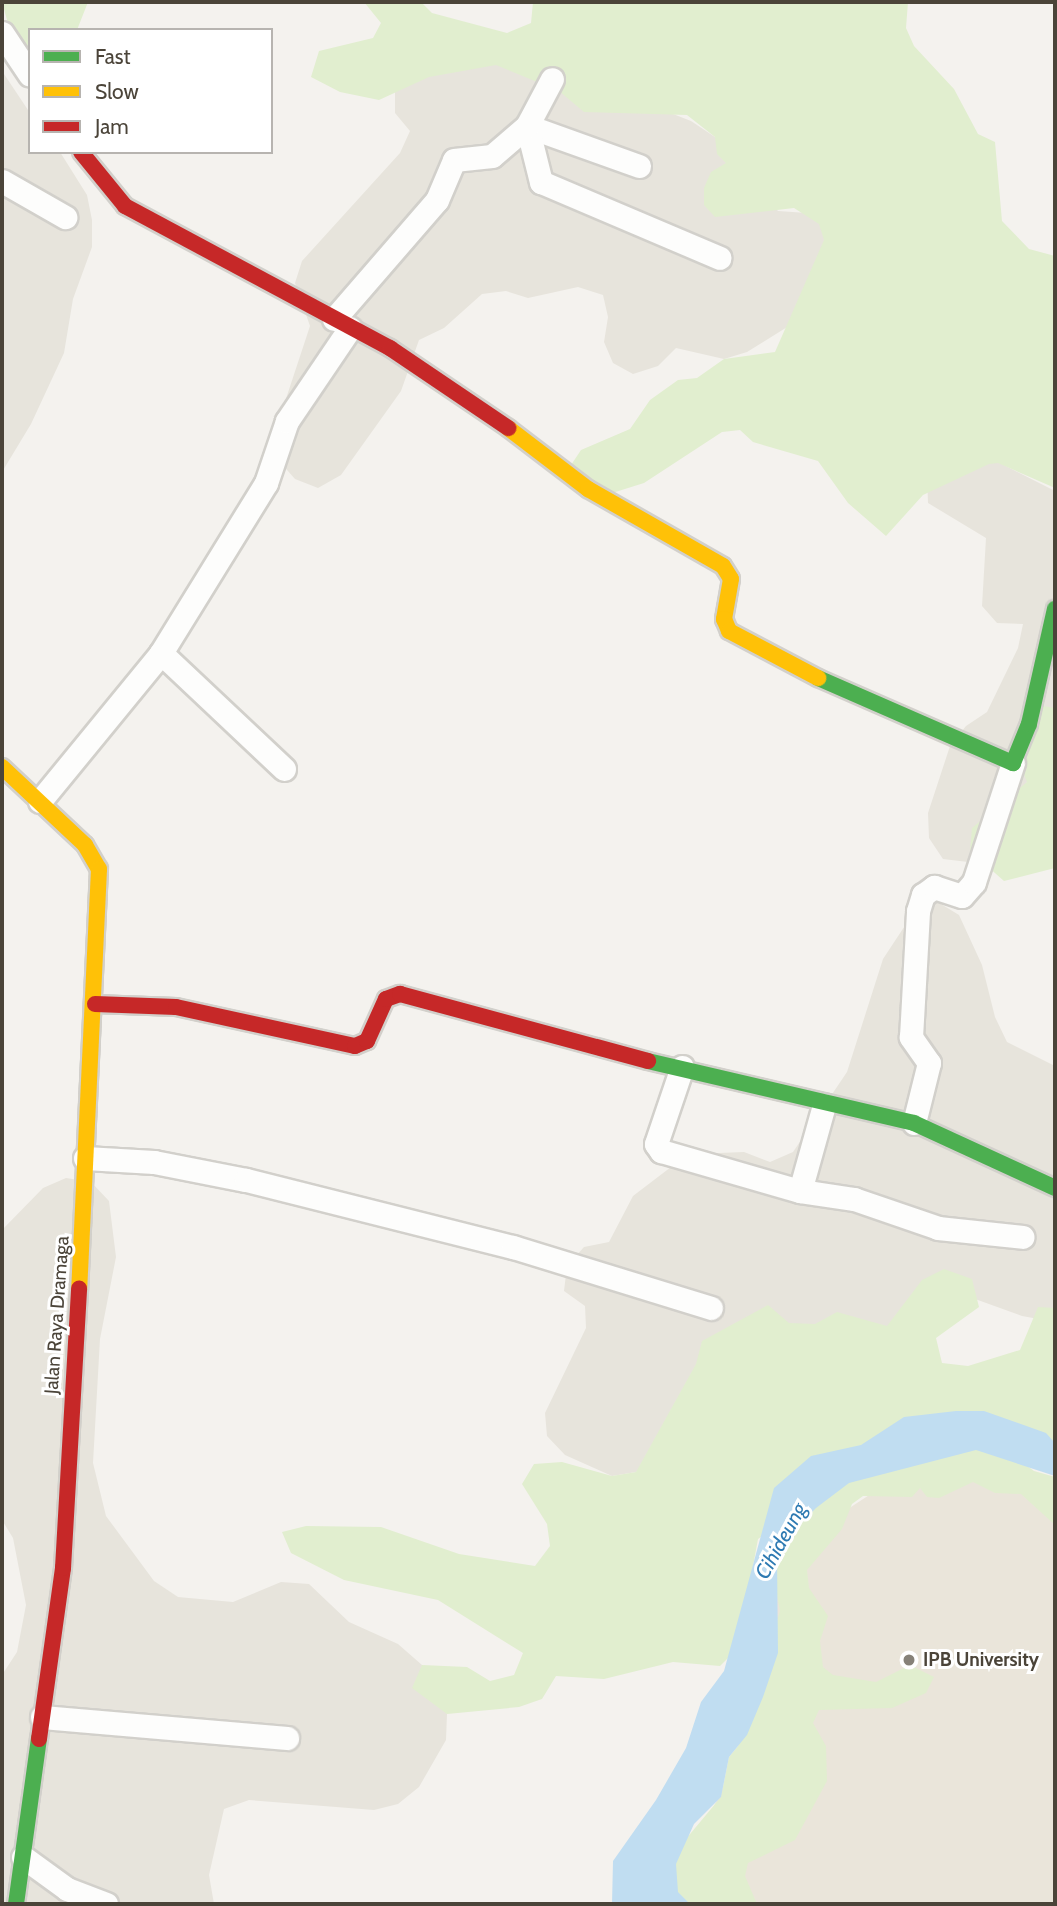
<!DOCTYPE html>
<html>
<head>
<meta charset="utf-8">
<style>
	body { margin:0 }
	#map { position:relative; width:1057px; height:1906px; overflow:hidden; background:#f4f2ee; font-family:Cabin,sans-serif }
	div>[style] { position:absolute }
	.residential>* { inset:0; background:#e7e4dc }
	.education>* { inset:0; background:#eae5da }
	.green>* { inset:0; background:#e1eecf }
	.water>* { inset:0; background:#c0ddf1 }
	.roads { filter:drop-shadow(2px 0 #d2d0cb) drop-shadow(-2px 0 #d2d0cb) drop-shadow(0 2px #d2d0cb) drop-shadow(0 -2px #d2d0cb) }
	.street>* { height:23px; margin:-11.5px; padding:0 11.5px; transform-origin:11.5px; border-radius:11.5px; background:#fdfdfc }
	.fast>* { height:16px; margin:-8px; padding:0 8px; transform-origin:8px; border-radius:8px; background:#4caf50 }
	.slow>* { height:16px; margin:-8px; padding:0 8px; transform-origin:8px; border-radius:8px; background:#ffc107 }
	.jam>* { height:16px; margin:-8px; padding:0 8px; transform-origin:8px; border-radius:8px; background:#c62828 }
	.dots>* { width:19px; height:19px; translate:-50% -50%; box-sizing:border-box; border:4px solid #fff; border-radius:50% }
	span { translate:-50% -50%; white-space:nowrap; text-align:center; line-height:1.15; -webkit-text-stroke:6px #fff; paint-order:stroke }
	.street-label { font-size:19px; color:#4b4439 }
	.poi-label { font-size:19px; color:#4b4439; font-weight:700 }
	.left { translate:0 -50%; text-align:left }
	.water-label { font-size:21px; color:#2e7ab2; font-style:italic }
	.frame { position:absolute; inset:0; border:4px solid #4b4439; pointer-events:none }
	.legend { position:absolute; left:28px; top:28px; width:245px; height:126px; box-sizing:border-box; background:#fff; border:2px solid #b7b4b0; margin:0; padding:9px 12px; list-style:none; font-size:21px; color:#4b4439 }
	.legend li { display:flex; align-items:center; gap:14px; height:35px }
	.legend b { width:35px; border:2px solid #b7b4b0 }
</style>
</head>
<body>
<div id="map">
	<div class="residential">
		<i style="clip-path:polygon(461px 52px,614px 91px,691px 121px,715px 137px,778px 211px,807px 213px,836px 226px,792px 324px,747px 352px,724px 359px,676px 348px,658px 366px,633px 374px,613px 363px,604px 342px,608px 317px,603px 295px,578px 287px,528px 298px,506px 291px,482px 294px,444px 328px,419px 340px,401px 391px,341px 475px,318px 488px,295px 479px,280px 462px,272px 441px,310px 326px,295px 283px,302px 261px,400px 153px,410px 131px,395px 113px,395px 89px)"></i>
		<i style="clip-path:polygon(2px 71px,30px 113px,30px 152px,60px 152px,87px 195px,92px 220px,92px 247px,73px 299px,64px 353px,31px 424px,2px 472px)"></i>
		<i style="clip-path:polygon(946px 461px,998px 462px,1055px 491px,1055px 742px,1027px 782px,992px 854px,968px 862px,943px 859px,929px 838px,928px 813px,950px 746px,966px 726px,987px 712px,1018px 648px,1023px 624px,997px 623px,982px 606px,986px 538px,928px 503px,927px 476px)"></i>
		<i style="clip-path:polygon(936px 901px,959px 915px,982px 965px,995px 1017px,1007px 1042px,1055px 1066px,1055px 1322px,1022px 1316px,953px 1291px,636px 1472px,612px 1476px,565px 1455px,547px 1436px,545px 1413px,586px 1328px,585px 1306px,564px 1291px,567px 1266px,584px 1247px,609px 1242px,633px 1196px,671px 1167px,719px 1153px,744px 1152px,770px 1162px,793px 1152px,847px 1072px,883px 959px,912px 915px)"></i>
		<i style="clip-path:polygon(66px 1178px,91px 1182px,109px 1201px,116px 1257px,100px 1339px,93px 1463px,106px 1516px,154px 1581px,178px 1597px,233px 1602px,281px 1582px,309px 1584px,349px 1622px,398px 1644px,422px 1665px,440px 1688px,447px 1714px,446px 1740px,419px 1787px,398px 1804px,374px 1810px,249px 1800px,224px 1809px,209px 1875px,214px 1904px,2px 1904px,2px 1675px,17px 1652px,26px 1605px,13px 1538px,2px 1520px,2px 1230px,43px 1188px)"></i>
	</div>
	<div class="education">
		<i style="clip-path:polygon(1009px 1472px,1055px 1494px,1055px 1904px,665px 1904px,752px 1730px,772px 1590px,808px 1535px,903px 1473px)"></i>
	</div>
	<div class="green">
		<i style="clip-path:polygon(2px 2px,88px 2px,77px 30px,30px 30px,30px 58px,9px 27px)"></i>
		<i style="clip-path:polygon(364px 2px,421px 2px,432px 13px,507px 33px,531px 23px,533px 2px,908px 2px,906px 28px,914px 46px,954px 89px,978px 134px,995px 142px,1002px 221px,1029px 249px,1055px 256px,1055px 488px,998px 463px,989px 464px,923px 495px,886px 536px,848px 503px,818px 461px,753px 442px,740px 430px,722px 432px,644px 483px,609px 494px,571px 465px,581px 450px,630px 429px,650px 400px,678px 380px,697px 378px,724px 359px,775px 352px,824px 240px,819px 224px,794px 208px,715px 217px,704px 205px,704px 188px,711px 172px,726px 163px,717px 154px,715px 137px,687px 115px,584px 112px,559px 91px,496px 65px,429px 77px,379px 100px,340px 92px,311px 77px,319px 51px,373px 38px,381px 23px)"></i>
		<i style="clip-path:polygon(1043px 706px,1055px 708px,1055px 868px,1004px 881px,970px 851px,972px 828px,1027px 782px,1011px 742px)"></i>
		<i style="clip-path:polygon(944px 1269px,972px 1279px,979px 1307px,936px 1338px,942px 1363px,968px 1366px,1020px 1350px,1038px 1307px,1055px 1308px,1055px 1443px,912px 1427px,758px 1539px,738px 1648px,720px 1666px,673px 1662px,604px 1679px,556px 1676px,542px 1699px,519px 1707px,447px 1714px,412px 1688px,422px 1665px,467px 1667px,490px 1681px,514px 1675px,523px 1653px,438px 1600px,344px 1580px,291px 1553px,282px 1532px,306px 1526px,381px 1527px,459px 1554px,535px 1566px,550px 1546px,547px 1524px,522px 1484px,534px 1464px,562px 1462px,612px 1476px,636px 1472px,696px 1364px,702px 1341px,768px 1305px,789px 1323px,815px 1324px,837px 1312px,887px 1326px,922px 1280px)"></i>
		<i style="clip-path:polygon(1002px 1447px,1034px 1471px,1055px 1477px,1055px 1525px,1021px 1494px,995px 1493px,973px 1482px,939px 1498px,927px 1497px,920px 1488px,912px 1497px,863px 1496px,852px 1504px,842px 1529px,807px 1570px,809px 1588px,828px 1616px,820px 1641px,823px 1667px,833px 1675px,876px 1682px,910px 1665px,934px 1677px,926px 1693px,892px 1708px,819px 1710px,813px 1723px,826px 1746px,827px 1781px,795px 1840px,748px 1863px,745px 1876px,757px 1904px,682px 1904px,663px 1892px,670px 1858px,721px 1797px,729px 1757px,738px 1746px,780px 1611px,775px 1585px,778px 1536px,835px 1478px,915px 1456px)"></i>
	</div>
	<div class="water">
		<i style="clip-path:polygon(956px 1411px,984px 1411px,1046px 1433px,1055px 1443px,1055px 1476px,976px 1450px,849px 1483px,816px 1508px,781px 1544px,777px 1557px,778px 1653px,763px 1697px,747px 1735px,729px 1757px,721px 1797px,694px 1824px,676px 1864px,678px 1892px,690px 1904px,612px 1904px,613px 1861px,656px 1800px,686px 1748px,701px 1702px,724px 1671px,774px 1488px,811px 1456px,861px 1445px,904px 1417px)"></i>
	</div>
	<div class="roads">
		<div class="street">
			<i style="left:2px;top:33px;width:50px;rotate:56.3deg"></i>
			<i style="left:639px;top:166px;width:119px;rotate:-160.3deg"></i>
			<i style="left:527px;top:126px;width:58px;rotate:76deg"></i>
			<i style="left:541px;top:182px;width:194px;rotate:23deg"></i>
			<i style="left:2px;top:181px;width:73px;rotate:29.7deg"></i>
			<i style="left:334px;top:319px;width:157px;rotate:-49.1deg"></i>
			<i style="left:437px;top:200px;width:43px;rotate:-67deg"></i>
			<i style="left:454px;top:160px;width:38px;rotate:-6deg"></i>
			<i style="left:492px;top:156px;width:46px;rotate:-40.6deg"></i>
			<i style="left:527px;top:126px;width:53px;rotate:-62deg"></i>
			<i style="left:161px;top:653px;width:169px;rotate:43.3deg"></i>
			<i style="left:40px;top:801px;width:191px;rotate:-50.7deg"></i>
			<i style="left:161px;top:653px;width:200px;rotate:-58.3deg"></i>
			<i style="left:266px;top:483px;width:65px;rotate:-71.3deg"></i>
			<i style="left:287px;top:421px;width:112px;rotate:-55.9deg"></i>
			<i style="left:682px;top:1067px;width:81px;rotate:108.7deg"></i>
			<i style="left:656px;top:1144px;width:9px;rotate:54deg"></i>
			<i style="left:661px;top:1151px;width:145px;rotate:16.1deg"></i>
			<i style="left:800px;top:1191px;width:89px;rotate:-74.4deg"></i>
			<i style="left:914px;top:1123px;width:62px;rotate:-76deg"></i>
			<i style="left:929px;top:1063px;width:32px;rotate:-125deg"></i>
			<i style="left:911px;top:1037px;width:126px;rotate:-86.8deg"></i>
			<i style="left:918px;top:911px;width:17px;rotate:-73deg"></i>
			<i style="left:923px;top:895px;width:14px;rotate:-36deg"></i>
			<i style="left:934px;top:887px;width:29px;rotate:18deg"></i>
			<i style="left:962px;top:896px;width:18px;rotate:-49deg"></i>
			<i style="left:974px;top:882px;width:125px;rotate:-71.9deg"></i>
			<i style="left:85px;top:1158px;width:69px;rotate:3.3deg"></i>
			<i style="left:154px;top:1162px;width:94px;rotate:11.1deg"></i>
			<i style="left:246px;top:1180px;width:275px;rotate:14.1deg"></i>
			<i style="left:513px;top:1247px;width:207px;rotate:17.1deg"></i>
			<i style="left:800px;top:1191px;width:55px;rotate:8.4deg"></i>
			<i style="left:854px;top:1199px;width:89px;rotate:19deg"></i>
			<i style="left:938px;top:1228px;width:85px;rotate:6deg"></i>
			<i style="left:42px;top:1717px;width:246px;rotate:4.9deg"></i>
			<i style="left:23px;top:1857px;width:54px;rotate:36deg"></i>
			<i style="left:67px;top:1889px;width:42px;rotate:21deg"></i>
		</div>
		<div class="fast">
			<i style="left:818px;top:678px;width:213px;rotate:23.6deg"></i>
			<i style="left:1013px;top:763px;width:42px;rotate:-67.7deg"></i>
			<i style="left:1029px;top:724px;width:118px;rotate:-77.3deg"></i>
			<i style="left:648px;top:1061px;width:273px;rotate:13.1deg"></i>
			<i style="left:914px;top:1123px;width:155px;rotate:24.7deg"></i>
			<i style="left:16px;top:1904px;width:167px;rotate:-82.1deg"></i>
		</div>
		<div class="slow">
			<i style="left:508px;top:428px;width:101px;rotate:37.3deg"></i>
			<i style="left:588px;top:489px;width:155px;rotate:29.7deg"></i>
			<i style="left:723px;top:566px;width:15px;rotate:58deg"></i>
			<i style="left:731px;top:579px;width:41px;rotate:99.9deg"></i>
			<i style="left:724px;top:619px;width:13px;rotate:67deg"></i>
			<i style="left:729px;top:631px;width:101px;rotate:27.8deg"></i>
			<i style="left:2px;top:767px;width:114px;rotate:43.2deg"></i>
			<i style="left:85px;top:845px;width:28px;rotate:60deg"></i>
			<i style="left:99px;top:869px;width:419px;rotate:92.7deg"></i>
		</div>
		<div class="jam">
			<i style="left:81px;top:152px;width:70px;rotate:50.8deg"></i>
			<i style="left:125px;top:206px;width:301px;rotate:28.2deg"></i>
			<i style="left:390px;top:348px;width:143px;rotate:34.1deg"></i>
			<i style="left:95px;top:1004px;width:81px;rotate:2.1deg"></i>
			<i style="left:176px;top:1007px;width:183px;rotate:12.3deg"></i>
			<i style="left:355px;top:1046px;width:13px;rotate:-23deg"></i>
			<i style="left:367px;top:1041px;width:46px;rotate:-65.7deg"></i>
			<i style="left:386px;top:999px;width:15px;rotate:-20deg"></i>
			<i style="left:400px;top:994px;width:257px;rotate:15.1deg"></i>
			<i style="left:39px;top:1739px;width:173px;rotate:-82deg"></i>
			<i style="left:63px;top:1568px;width:280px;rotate:-86.7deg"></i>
		</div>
	</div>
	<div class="dots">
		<i style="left:909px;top:1660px;background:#868178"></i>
	</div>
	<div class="street-label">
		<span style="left:57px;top:1315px;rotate:-86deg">Jalan Raya Dramaga</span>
	</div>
	<div class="poi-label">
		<span class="left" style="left:923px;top:1660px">IPB University</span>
	</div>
	<div class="water-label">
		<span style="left:781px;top:1541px;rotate:-61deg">Cihideung</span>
	</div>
	<div class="frame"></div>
	<ul class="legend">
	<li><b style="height:9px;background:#4caf50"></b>Fast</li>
	<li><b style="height:9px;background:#ffc107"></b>Slow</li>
	<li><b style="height:9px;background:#c62828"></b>Jam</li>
	</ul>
</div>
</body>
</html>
